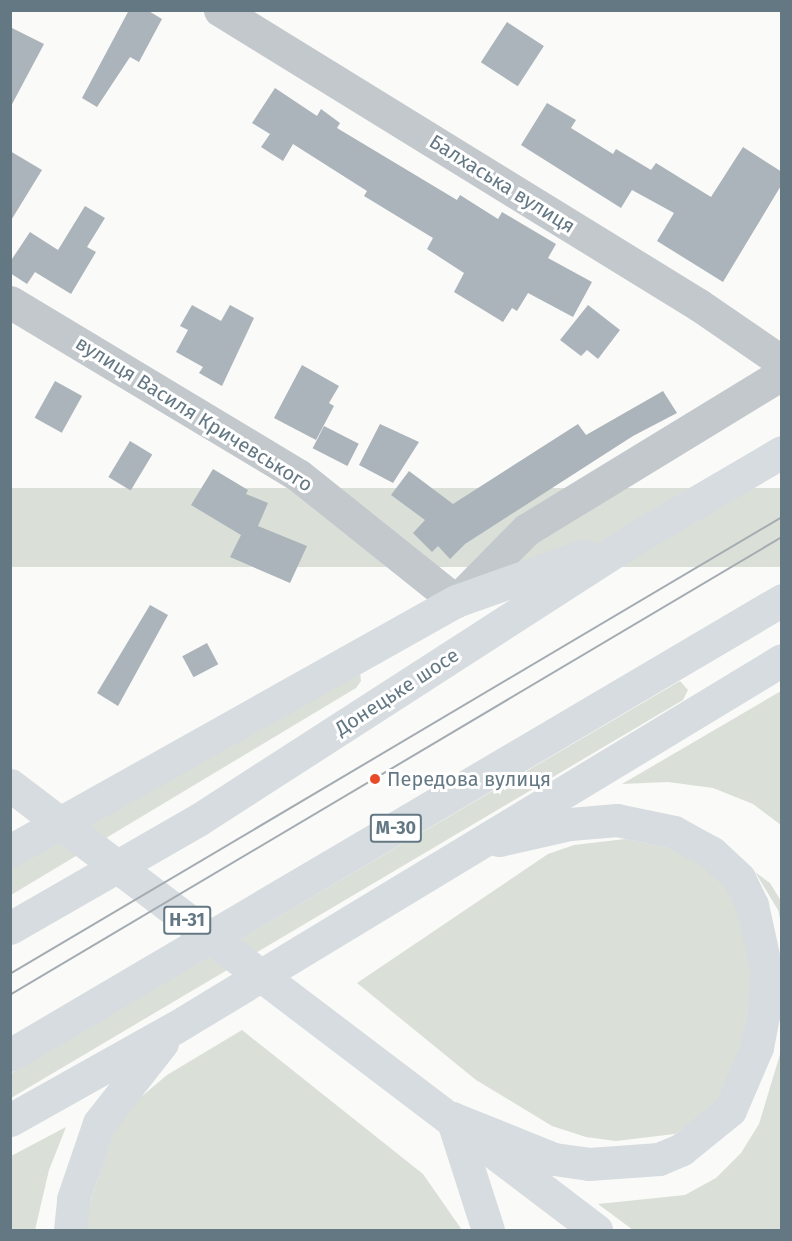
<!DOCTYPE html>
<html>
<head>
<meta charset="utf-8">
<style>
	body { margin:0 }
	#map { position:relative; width:792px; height:1241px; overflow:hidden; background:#fafaf8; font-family:"Fira Sans",sans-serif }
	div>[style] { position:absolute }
	.green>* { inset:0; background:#dae0d7; transform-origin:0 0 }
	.building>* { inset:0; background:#aab4ba; transform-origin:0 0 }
	.minor>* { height:33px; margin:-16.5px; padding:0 16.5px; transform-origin:16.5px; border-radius:16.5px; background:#c3c8cc }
	.major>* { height:33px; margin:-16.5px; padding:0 16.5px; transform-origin:16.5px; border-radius:16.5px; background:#d6dcdf }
	.highway>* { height:33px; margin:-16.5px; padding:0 16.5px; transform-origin:16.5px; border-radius:16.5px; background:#d6dcdf }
	.tram>* { height:1.5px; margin:-0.75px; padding:0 0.75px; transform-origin:0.75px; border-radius:0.75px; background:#a4acb2 }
	.dots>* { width:16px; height:16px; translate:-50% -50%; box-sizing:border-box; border:3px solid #fff; border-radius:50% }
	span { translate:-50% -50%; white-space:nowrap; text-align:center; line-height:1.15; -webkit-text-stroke:6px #fff; paint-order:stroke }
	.shield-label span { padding:2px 4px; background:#fff; border:2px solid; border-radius:4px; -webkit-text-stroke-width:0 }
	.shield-label { font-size:18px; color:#647884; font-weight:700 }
	.street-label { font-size:20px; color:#647884 }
	.poi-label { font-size:20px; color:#647884 }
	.left { translate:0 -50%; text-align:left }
	.frame { position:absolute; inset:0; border:12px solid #647884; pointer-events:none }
</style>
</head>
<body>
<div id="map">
	<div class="green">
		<i style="left:781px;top:488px;width:79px;height:895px;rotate:90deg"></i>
		<i style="clip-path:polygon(344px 669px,360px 672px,361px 681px,356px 688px,11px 895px,10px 868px)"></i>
		<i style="clip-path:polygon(680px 681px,688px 690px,683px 700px,11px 1098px,10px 1074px)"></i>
		<i style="clip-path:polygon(781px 691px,781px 825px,753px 804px,713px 788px,668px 782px,622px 784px)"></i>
		<i style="clip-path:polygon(625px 839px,683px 851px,717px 876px,732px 896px,749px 945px,751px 994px,740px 1055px,716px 1104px,675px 1134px,616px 1141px,586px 1137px,552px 1126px,476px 1080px,357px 983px,548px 854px,574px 845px)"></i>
		<i style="clip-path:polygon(755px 872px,770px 883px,781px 901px,781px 924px,778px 910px)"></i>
		<i style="clip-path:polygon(242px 1030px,423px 1174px,462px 1230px,81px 1230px,114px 1130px,135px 1102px,167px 1075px)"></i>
		<i style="clip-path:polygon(781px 1051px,781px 1230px,633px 1230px,598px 1204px,685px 1195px,716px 1178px,741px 1153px,759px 1124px)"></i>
		<i style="clip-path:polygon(66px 1127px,49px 1170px,35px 1230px,11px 1230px,11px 1156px)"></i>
	</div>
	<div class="building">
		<i style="clip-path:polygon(129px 10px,147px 10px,162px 19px,139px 62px,130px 57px,97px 107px,82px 98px)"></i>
		<i style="left:507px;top:22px;width:44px;height:48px;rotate:33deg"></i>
		<i style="clip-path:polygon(10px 27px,44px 44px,10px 108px)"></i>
		<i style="clip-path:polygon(275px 88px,317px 116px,321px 109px,340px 123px,337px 128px,457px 200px,460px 195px,498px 219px,502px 212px,556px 244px,548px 258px,592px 282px,573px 317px,528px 293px,517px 311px,512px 308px,503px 322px,454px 292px,464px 273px,427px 249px,433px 238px,364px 196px,367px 191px,293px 144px,283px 161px,261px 147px,270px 134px,252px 123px)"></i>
		<i style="clip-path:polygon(547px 103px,576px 120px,571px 128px,613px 154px,616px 149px,651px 170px,656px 163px,711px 197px,743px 147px,782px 172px,782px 184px,723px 282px,657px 241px,674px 213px,632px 190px,621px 208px,521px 145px)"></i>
		<i style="clip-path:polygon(10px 151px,42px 170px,10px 222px)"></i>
		<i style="clip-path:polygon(85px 206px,105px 218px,87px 247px,96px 252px,71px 294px,35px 272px,27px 284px,10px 273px,10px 262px,30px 232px,58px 250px)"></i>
		<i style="clip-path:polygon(192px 305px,221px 321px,230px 305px,254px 318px,222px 386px,199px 373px,203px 367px,176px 352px,188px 330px,180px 326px)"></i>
		<i style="clip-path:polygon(588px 305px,620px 330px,598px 359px,587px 350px,581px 356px,560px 340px)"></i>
		<i style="clip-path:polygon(302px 365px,339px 386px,329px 403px,334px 406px,316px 440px,274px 418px)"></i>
		<i style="left:55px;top:381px;width:31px;height:42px;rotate:29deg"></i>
		<i style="clip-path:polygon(663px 391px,677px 413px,633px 436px,465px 544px,450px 559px,438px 546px,432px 552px,413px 533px,425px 520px,391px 495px,409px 471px,453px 504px,578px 424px,586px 435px)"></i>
		<i style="clip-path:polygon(380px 424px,419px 442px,393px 483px,359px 465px)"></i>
		<i style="left:324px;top:426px;width:39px;height:25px;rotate:27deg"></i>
		<i style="left:130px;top:441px;width:26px;height:42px;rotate:31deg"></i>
		<i style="clip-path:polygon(213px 469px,248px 490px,246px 494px,268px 503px,258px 526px,307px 546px,290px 583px,230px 557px,241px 535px,191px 505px)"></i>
		<i style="clip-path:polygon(150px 605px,168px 615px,118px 706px,97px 693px)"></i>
		<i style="left:207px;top:643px;width:24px;height:28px;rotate:62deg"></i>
	</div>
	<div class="minor">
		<i style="left:220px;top:10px;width:563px;rotate:31.63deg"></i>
		<i style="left:699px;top:305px;width:101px;rotate:34.5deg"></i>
		<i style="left:10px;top:302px;width:336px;rotate:31deg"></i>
		<i style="left:298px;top:475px;width:202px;rotate:38.6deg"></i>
		<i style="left:456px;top:601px;width:100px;rotate:-45.4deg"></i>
		<i style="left:526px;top:530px;width:300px;rotate:-31.4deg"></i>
	</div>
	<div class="major">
		<i style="left:10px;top:785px;width:736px;rotate:37.21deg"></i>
	</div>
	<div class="highway">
		<i style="left:10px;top:851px;width:511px;rotate:-29.27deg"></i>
		<i style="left:456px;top:601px;width:137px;rotate:-19.6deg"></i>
		<i style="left:10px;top:928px;width:217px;rotate:-29.9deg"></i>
		<i style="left:198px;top:820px;width:522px;rotate:-32.81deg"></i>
		<i style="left:637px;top:537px;width:168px;rotate:-30.4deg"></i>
		<i style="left:10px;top:1055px;width:896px;rotate:-30.51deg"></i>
		<i style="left:452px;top:1118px;width:110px;rotate:21.9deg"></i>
		<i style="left:554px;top:1159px;width:35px;rotate:8deg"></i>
		<i style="left:589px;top:1164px;width:70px;rotate:-4.1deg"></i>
		<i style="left:659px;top:1159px;width:25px;rotate:-23deg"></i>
		<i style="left:682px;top:1149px;width:62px;rotate:-39.1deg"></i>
		<i style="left:730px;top:1110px;width:69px;rotate:-66.8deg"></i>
		<i style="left:757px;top:1047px;width:36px;rotate:-79deg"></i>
		<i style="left:764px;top:1012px;width:43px;rotate:-87.3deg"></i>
		<i style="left:766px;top:969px;width:66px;rotate:-102.3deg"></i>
		<i style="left:752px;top:905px;width:30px;rotate:-116deg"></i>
		<i style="left:739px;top:878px;width:37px;rotate:-137deg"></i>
		<i style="left:712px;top:853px;width:43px;rotate:-151.1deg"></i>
		<i style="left:674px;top:832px;width:58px;rotate:-168.1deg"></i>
		<i style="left:617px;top:820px;width:47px;rotate:175.1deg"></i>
		<i style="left:570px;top:824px;width:73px;rotate:167.3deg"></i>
		<i style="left:452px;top:1118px;width:118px;rotate:72.2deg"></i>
		<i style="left:10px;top:1120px;width:190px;rotate:-29.3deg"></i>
		<i style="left:176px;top:1027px;width:708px;rotate:-31.2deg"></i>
		<i style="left:70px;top:1230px;width:31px;rotate:-84deg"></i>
		<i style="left:73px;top:1199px;width:80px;rotate:-71.1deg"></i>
		<i style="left:99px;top:1123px;width:102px;rotate:-51.8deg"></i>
	</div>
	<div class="tram">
		<i style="left:10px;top:974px;width:897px;rotate:-30.62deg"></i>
		<i style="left:10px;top:995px;width:898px;rotate:-30.68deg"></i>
	</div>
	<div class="dots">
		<i style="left:375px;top:779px;background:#e94b28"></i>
	</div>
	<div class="shield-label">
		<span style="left:396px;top:828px">М-30</span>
		<span style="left:187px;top:920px">Н-31</span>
	</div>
	<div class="street-label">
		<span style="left:502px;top:184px;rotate:32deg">Балхаська вулиця</span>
		<span style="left:194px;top:414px;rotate:32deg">вулиця Василя Кричевського</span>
		<span style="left:397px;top:692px;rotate:-33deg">Донецьке шосе</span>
	</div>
	<div class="poi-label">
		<span class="left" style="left:387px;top:779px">Передова вулиця</span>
	</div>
	<div class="frame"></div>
</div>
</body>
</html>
